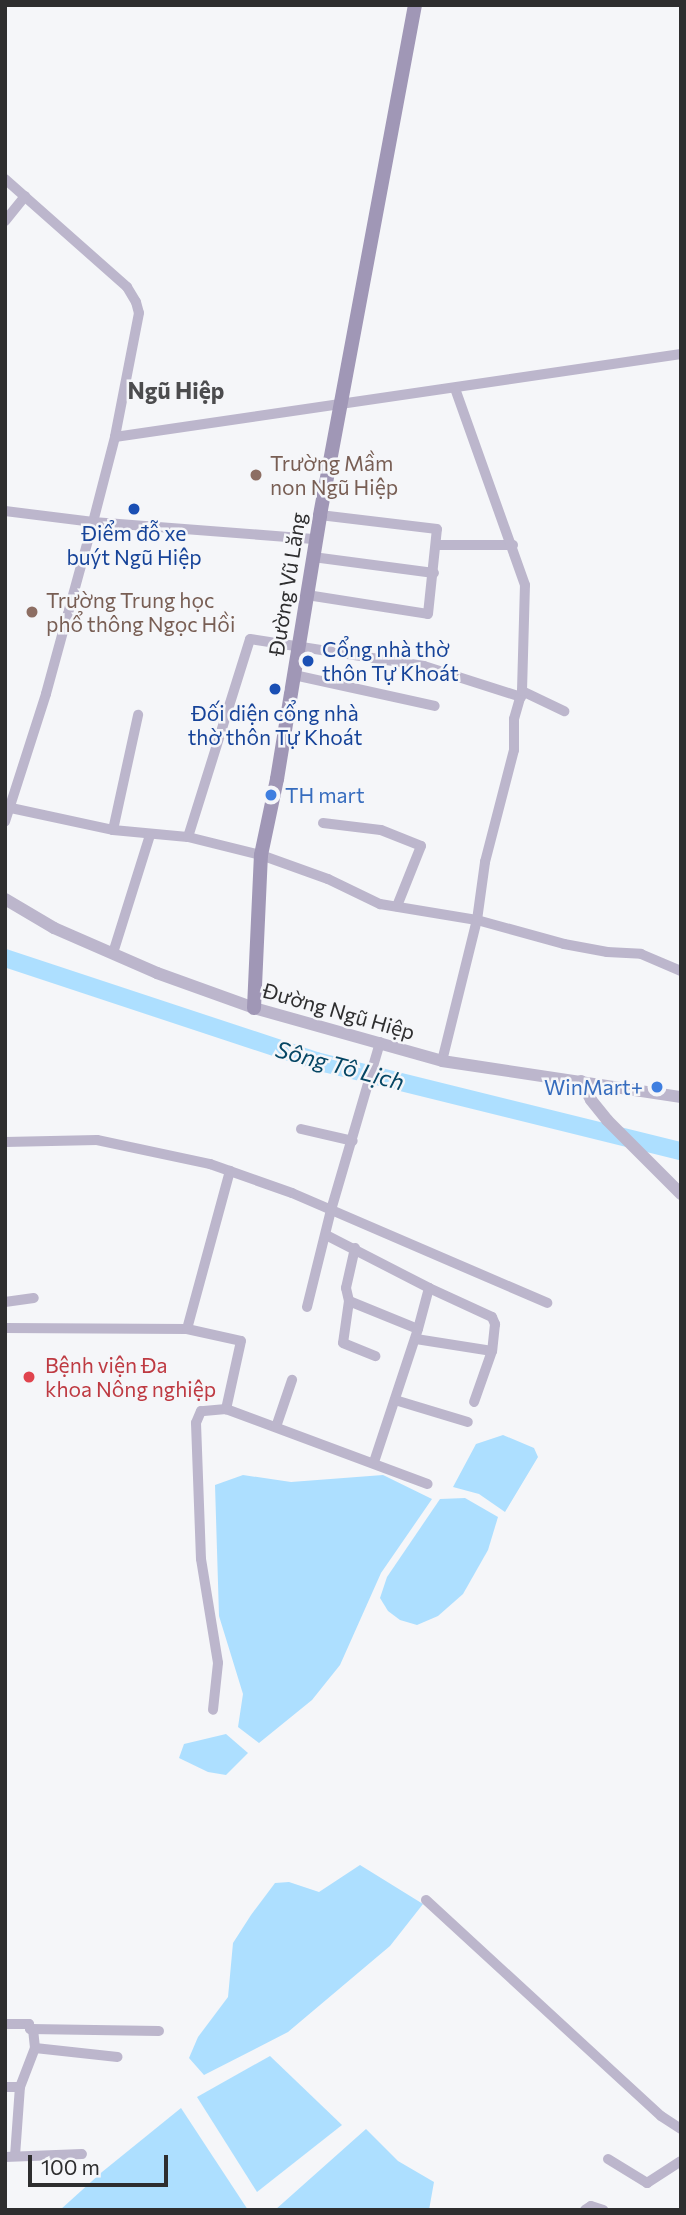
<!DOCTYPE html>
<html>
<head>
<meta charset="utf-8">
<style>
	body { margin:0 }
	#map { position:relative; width:686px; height:2215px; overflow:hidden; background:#f5f6f9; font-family:Commissioner,sans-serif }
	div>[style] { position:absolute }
	.water>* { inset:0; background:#addfff }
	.river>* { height:18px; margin:-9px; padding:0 9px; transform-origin:9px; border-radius:9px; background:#addfff }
	.minor>* { height:10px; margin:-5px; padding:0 5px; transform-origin:5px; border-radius:5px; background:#bcb6cc }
	.tertiary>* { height:12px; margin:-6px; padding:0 6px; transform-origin:6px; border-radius:6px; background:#bcb6cc }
	.secondary>* { height:14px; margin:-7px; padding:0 7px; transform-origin:7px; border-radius:7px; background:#a097b6 }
	.dots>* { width:19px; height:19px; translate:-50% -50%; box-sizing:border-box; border:4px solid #f5f6f9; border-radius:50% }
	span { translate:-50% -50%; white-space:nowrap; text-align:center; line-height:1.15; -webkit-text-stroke:5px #f5f6f9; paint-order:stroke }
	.education-label { font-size:21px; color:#785e54 }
	.left { translate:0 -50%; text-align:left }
	.transit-label { font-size:21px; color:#164399 }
	.street-label { font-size:21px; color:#2e2e2f }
	.shop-label { font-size:21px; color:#366cbe }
	.right { translate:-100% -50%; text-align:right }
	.health-label { font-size:21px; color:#be3a42 }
	.neighbourhood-label { font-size:23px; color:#4c4c4e; font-weight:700 }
	.water-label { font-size:23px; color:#054664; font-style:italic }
	.frame { position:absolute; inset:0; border:7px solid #2e2e2f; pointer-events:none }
	.scale { position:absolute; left:28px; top:2155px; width:140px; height:32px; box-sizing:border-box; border:4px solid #2e2e2f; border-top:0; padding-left:9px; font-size:21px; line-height:24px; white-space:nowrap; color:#2e2e2f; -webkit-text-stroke:5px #f5f6f9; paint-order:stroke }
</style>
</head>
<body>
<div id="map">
	<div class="water">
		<i style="clip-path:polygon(503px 1435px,534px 1448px,538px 1457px,505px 1512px,479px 1494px,453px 1487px,476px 1444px)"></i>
		<i style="clip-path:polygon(243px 1475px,291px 1482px,383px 1475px,432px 1499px,381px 1573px,340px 1665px,312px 1700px,259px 1743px,238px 1727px,243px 1694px,219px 1616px,215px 1485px)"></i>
		<i style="clip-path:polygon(465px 1498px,498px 1517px,488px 1550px,463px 1594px,438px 1616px,417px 1625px,400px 1620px,388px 1611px,380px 1598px,387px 1577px,440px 1499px)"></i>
		<i style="clip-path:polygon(226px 1734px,248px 1753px,226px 1775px,208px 1772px,179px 1758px,184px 1744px)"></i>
		<i style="clip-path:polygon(360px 1865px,423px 1904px,390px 1946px,288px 2032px,204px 2075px,189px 2058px,198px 2037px,228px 1997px,233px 1943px,251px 1915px,275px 1883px,289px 1882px,319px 1892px)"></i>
		<i style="clip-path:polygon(270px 2056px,342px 2125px,257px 2192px,197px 2097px)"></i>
		<i style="clip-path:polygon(181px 2108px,248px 2210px,60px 2210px,102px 2172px)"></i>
		<i style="clip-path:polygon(366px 2129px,398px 2161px,434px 2182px,429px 2210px,275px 2210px)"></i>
	</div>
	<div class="river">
		<i style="left:5px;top:958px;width:328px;rotate:18.3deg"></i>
		<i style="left:316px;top:1061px;width:376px;rotate:13.9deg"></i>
	</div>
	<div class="minor">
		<i style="left:5px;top:179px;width:163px;rotate:41.5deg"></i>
		<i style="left:127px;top:287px;width:17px;rotate:59deg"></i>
		<i style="left:136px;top:302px;width:11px;rotate:75deg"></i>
		<i style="left:139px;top:313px;width:126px;rotate:101deg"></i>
		<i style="left:115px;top:437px;width:88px;rotate:104.5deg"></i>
		<i style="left:93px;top:522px;width:178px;rotate:105.3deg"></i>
		<i style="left:46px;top:694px;width:134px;rotate:107.8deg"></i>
		<i style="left:5px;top:221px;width:32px;rotate:-51deg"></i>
		<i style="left:115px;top:437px;width:572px;rotate:-8.34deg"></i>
		<i style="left:5px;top:511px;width:89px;rotate:7.1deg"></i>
		<i style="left:93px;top:522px;width:224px;rotate:4.4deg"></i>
		<i style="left:438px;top:545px;width:75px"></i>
		<i style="left:313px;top:557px;width:122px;rotate:7.5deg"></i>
		<i style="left:307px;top:595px;width:122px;rotate:8.9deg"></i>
		<i style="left:428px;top:614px;width:85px;rotate:-84deg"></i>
		<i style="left:437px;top:529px;width:118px;rotate:-173.2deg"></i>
		<i style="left:294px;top:675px;width:144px;rotate:12.4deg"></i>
		<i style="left:522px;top:691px;width:47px;rotate:25.5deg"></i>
		<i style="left:11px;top:808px;width:104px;rotate:12.2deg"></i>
		<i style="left:113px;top:830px;width:75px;rotate:5.3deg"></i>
		<i style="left:188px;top:837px;width:75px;rotate:13.9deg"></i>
		<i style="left:261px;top:855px;width:71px;rotate:19.7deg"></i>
		<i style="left:328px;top:879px;width:58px;rotate:25.7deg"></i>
		<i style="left:380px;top:904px;width:98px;rotate:9.4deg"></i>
		<i style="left:477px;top:920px;width:90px;rotate:15.4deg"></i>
		<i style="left:564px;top:944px;width:44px;rotate:10.5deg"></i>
		<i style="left:607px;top:952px;width:34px;rotate:3deg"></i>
		<i style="left:641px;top:954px;width:43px;rotate:23deg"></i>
		<i style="left:323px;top:823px;width:58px;rotate:6.9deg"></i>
		<i style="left:381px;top:830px;width:43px;rotate:21.8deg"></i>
		<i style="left:421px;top:846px;width:65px;rotate:111.8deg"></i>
		<i style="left:113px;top:830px;width:118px;rotate:-77.7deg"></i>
		<i style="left:188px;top:837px;width:207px;rotate:-72.6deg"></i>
		<i style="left:250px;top:639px;width:176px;rotate:8.8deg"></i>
		<i style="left:424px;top:666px;width:102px;rotate:17.7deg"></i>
		<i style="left:113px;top:953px;width:124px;rotate:-72.6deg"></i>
		<i style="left:442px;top:1061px;width:145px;rotate:-76.1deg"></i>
		<i style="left:477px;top:920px;width:59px;rotate:-82.1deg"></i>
		<i style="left:485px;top:862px;width:116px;rotate:-75.5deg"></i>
		<i style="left:514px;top:750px;width:31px;rotate:-90deg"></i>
		<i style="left:514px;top:719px;width:29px;rotate:-74deg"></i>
		<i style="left:522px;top:691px;width:106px;rotate:-88.4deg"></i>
		<i style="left:525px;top:585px;width:209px;rotate:-109.6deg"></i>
		<i style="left:301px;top:1129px;width:53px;rotate:13deg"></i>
		<i style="left:5px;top:1142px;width:92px;rotate:-1.2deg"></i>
		<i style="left:97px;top:1140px;width:116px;rotate:12deg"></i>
		<i style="left:210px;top:1164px;width:87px;rotate:19.5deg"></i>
		<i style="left:292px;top:1193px;width:278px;rotate:23.3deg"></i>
		<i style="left:326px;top:1235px;width:116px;rotate:27.2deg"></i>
		<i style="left:429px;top:1288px;width:42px;rotate:105deg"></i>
		<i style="left:355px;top:1248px;width:41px;rotate:102.7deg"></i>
		<i style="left:346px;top:1288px;width:13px;rotate:77deg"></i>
		<i style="left:349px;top:1301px;width:74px;rotate:22.1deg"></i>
		<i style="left:418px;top:1329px;width:140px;rotate:108.3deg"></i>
		<i style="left:429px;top:1288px;width:69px;rotate:24.7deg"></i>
		<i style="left:492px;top:1317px;width:8px;rotate:67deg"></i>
		<i style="left:495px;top:1324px;width:27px;rotate:96deg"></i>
		<i style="left:349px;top:1301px;width:42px;rotate:98.1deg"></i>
		<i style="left:343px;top:1343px;width:35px;rotate:22deg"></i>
		<i style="left:5px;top:1302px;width:29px;rotate:-8deg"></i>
		<i style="left:307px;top:1307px;width:100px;rotate:-76.1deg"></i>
		<i style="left:331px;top:1210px;width:175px;rotate:-73.7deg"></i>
		<i style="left:5px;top:1328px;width:182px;rotate:0.3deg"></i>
		<i style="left:187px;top:1329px;width:55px;rotate:12.5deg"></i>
		<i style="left:241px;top:1341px;width:70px;rotate:102.4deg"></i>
		<i style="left:226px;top:1409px;width:25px;rotate:175deg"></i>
		<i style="left:201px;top:1411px;width:13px;rotate:113deg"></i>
		<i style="left:196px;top:1423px;width:136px;rotate:87.9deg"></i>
		<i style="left:201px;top:1559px;width:105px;rotate:80.7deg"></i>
		<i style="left:218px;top:1663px;width:47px;rotate:96.1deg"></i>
		<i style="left:187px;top:1329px;width:164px;rotate:-74.8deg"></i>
		<i style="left:416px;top:1339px;width:77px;rotate:9deg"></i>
		<i style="left:492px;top:1351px;width:54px;rotate:109.4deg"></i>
		<i style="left:395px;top:1400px;width:76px;rotate:16.8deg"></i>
		<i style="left:226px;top:1409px;width:215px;rotate:20.4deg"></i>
		<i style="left:276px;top:1427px;width:50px;rotate:-71.2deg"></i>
		<i style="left:426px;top:1900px;width:319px;rotate:42.6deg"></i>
		<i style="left:661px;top:2116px;width:24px;rotate:33deg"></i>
		<i style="left:5px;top:2024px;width:24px"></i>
		<i style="left:29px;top:2024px;width:5px;rotate:79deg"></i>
		<i style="left:30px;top:2029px;width:129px;rotate:0.9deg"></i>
		<i style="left:35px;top:2048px;width:83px;rotate:6.2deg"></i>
		<i style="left:5px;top:2087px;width:15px"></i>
		<i style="left:20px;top:2087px;width:42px;rotate:-69deg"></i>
		<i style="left:35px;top:2048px;width:19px;rotate:-96deg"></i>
		<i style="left:15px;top:2156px;width:69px;rotate:-85.9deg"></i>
		<i style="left:5px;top:2157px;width:77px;rotate:-2.2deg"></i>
		<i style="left:608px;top:2159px;width:46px;rotate:31.6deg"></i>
		<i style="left:647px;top:2183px;width:40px;rotate:-32.9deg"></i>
		<i style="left:585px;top:2210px;width:7px;rotate:-34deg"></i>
		<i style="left:591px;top:2206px;width:13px;rotate:18deg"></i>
	</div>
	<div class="tertiary">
		<i style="left:5px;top:899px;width:57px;rotate:30.6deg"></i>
		<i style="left:54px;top:928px;width:112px;rotate:23.6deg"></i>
		<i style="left:157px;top:973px;width:103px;rotate:19.8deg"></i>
		<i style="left:254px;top:1008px;width:195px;rotate:15.7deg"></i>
		<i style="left:442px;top:1061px;width:242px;rotate:8.6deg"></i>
		<i style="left:581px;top:1081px;width:21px;rotate:62deg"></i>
		<i style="left:591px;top:1100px;width:26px;rotate:51deg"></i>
		<i style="left:607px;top:1120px;width:105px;rotate:45deg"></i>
	</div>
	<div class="secondary">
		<i style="left:254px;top:1008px;width:153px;rotate:-87.4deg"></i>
		<i style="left:261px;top:855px;width:78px;rotate:-78.1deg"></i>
		<i style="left:277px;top:779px;width:267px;rotate:-80.7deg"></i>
		<i style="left:320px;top:515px;width:519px;rotate:-79.45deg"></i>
	</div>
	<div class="dots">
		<i style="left:256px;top:475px;background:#8d6e63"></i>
		<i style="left:134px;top:509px;background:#1a4fb4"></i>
		<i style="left:32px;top:612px;background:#8d6e63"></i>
		<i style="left:308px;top:661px;background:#1a4fb4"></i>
		<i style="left:275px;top:689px;background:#1a4fb4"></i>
		<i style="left:271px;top:795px;background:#3f7fe0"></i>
		<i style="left:657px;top:1087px;background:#3f7fe0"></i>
		<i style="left:29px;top:1377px;background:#e0444e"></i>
	</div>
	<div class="education-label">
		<span class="left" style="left:270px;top:475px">Trường Mầm<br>non Ngũ Hiệp</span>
		<span class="left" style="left:46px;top:612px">Trường Trung học<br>phổ thông Ngọc Hồi</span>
	</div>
	<div class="transit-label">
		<span style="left:134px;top:545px">Điểm đỗ xe<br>buýt Ngũ Hiệp</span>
		<span class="left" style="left:322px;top:661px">Cổng nhà thờ<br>thôn Tự Khoát</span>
		<span style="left:275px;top:725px">Đối diện cổng nhà<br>thờ thôn Tự Khoát</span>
	</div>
	<div class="street-label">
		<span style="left:287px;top:584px;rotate:-81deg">Đường Vũ Lăng</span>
		<span style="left:339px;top:1011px;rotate:16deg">Đường Ngũ Hiệp</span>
	</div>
	<div class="shop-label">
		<span class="left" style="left:285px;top:795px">TH mart</span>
		<span class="right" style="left:643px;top:1087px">WinMart+</span>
	</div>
	<div class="health-label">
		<span class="left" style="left:45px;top:1377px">Bệnh viện Đa<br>khoa Nông nghiệp</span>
	</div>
	<div class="neighbourhood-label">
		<span style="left:176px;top:390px">Ngũ Hiệp</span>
	</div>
	<div class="water-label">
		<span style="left:340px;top:1065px;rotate:15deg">Sông Tô Lịch</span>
	</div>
	<div class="frame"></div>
	<div class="scale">100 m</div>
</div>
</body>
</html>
